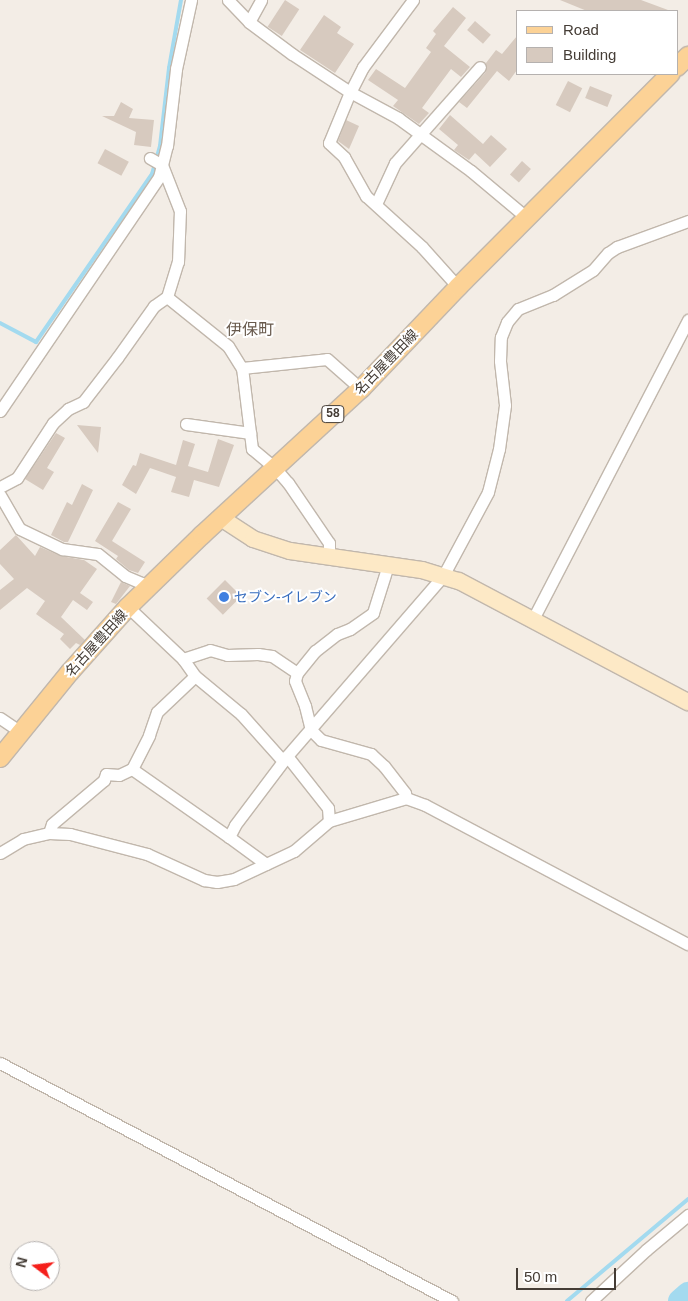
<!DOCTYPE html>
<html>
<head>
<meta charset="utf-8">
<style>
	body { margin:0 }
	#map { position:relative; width:688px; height:1301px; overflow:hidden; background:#f3ede6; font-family:Helvetica,"Noto Sans JP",sans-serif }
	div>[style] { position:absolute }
	.stream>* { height:4px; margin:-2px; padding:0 2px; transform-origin:2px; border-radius:2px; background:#a3daef }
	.river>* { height:24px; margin:-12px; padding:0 12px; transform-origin:12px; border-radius:12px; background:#a3daef }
	.building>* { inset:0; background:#d7cabf; transform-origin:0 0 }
	.roads { filter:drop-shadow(1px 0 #c1b7ac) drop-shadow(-1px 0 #c1b7ac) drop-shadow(0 1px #c1b7ac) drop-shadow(0 -1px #c1b7ac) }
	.street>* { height:11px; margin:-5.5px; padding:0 5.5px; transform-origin:5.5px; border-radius:5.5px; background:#fff }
	.secondary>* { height:16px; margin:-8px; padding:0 8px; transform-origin:8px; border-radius:8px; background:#fde9c6 }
	.primary>* { height:18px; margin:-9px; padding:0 9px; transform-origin:9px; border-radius:9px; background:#fcd296 }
	.dots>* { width:14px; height:14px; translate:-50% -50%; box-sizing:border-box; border:2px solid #fff; border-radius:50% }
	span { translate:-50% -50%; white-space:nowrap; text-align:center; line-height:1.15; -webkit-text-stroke:4px #fff; paint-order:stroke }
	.shield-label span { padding:1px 4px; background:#fff; border:1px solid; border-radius:4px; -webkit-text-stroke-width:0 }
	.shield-label { font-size:12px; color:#453d36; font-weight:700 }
	.street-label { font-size:14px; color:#453d36 }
	.shop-label { font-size:14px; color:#366cbe }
	.left { translate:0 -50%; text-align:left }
	.quarter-label { font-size:16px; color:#685a4d }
	.legend { position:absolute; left:516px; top:10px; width:162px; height:65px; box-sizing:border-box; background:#fff; border:1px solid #b5b1af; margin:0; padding:6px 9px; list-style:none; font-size:15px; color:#453d36 }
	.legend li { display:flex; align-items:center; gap:10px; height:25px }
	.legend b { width:25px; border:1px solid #b5b1af }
	.north { position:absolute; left:10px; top:1241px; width:50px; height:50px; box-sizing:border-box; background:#fff; border:1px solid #b5b1af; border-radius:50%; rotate:285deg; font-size:14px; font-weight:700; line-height:20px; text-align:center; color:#453d36 }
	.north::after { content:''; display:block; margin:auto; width:18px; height:22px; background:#f51f1b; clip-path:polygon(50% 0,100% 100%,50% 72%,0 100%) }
	.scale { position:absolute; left:516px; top:1268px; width:100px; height:22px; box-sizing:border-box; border:2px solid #453d36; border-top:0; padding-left:6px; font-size:15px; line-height:18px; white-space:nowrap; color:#453d36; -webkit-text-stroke:4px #fff; paint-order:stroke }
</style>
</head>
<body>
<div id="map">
	<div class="stream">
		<i style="left:0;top:323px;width:41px;rotate:27.8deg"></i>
		<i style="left:36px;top:342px;width:204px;rotate:-55.4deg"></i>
		<i style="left:152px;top:174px;width:29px;rotate:-74deg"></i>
		<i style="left:160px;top:146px;width:79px;rotate:-83.4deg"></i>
		<i style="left:169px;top:68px;width:69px;rotate:-80deg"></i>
		<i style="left:567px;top:1301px;width:158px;rotate:-40.1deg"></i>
	</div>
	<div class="river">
		<i style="left:680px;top:1301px;width:11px;rotate:-41deg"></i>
	</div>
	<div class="building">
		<i style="left:285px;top:0;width:17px;height:32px;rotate:33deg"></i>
		<i style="clip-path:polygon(560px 0,641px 0,668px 10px,587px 11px)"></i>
		<i style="clip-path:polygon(453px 7px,466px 18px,444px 46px,470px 67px,461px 77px,451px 69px,422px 108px,429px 113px,419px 124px,393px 106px,398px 100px,368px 80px,376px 69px,405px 88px,431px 52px,426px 48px,436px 34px,433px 31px)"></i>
		<i style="clip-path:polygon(324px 15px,341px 27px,337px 33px,354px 44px,335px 73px,300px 50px)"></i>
		<i style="left:475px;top:21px;width:21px;height:12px;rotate:41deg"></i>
		<i style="clip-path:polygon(517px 36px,517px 70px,509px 81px,497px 71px,467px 108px,459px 102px,486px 72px,486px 63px,496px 50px,502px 54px)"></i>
		<i style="left:568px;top:81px;width:16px;height:27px;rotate:27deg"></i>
		<i style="left:590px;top:86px;width:24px;height:13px;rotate:22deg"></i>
		<i style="clip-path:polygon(121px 102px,133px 109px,129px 118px,154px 120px,151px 147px,134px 145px,136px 132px,102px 116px,114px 116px)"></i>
		<i style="clip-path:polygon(450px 115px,483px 144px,491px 135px,507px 149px,490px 167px,475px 153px,469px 160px,454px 150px,458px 145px,439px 129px)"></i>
		<i style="clip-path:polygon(346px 120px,359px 126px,349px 149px,338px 141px)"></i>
		<i style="left:105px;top:149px;width:27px;height:16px;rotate:28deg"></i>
		<i style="left:522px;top:161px;width:12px;height:18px;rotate:42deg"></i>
		<i style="clip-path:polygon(77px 425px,101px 427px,98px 453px)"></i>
		<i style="clip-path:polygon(56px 433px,65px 438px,47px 468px,54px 472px,43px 490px,25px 479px)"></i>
		<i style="clip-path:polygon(218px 439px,234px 445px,219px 487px,194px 480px,189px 497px,171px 492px,176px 477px,150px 468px,136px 494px,122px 485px,133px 465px,136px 466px,140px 453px,176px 465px,183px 440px,195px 444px,188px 466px,208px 472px)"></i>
		<i style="clip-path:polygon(82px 484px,93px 490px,68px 542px,64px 542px,51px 535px,67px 502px,72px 505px)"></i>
		<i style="clip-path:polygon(118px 502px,131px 509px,112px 541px,145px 562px,138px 573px,129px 570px,116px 559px,118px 556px,95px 541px)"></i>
		<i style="clip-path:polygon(16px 535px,35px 556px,40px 547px,61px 556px,84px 560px,97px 569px,80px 593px,93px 602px,87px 610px,73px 600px,61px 617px,85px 640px,80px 645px,76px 643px,70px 649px,60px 639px,64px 634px,36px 614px,45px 601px,27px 588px,0 610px,0 590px,14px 579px,0 564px,0 550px)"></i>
		<i style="left:225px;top:580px;width:23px;height:26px;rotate:45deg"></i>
		<i style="clip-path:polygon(121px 582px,130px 586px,116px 604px,111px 602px)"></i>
	</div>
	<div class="roads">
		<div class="street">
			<i style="left:228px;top:0;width:30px;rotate:46deg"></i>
			<i style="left:249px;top:22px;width:54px;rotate:36.7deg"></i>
			<i style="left:292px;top:54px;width:69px;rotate:33.2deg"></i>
			<i style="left:350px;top:92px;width:55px;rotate:28.4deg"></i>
			<i style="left:398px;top:118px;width:90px;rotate:36deg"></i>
			<i style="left:471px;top:171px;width:72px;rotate:39.9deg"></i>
			<i style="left:413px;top:0;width:84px;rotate:126.7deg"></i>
			<i style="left:363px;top:67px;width:28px;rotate:117deg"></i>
			<i style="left:350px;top:92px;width:55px;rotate:112.4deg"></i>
			<i style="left:329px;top:143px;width:21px;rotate:43deg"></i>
			<i style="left:344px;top:157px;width:45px;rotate:60.6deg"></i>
			<i style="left:366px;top:196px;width:76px;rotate:42.3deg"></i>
			<i style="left:422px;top:247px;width:54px;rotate:48deg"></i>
			<i style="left:249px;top:22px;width:25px;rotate:-61deg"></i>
			<i style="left:376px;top:204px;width:45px;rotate:-65.1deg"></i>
			<i style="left:395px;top:163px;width:128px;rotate:-48.5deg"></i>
			<i style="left:167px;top:297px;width:78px;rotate:38.8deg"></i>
			<i style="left:228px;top:346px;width:26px;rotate:58deg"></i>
			<i style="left:0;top:411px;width:283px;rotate:-55.8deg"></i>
			<i style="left:159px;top:177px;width:32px;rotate:-76deg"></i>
			<i style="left:167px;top:146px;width:78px;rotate:-83.3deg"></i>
			<i style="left:176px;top:69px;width:71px;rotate:-77.7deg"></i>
			<i style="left:186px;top:424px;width:65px;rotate:8deg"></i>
			<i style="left:0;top:487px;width:19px;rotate:-28deg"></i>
			<i style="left:17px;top:478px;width:66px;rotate:-56.8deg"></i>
			<i style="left:53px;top:423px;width:21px;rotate:-43deg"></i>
			<i style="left:68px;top:409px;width:17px;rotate:-25deg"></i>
			<i style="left:83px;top:402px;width:56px;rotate:-52.3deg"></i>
			<i style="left:117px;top:358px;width:64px;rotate:-54.6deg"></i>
			<i style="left:154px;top:306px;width:16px;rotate:-35deg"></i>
			<i style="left:167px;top:297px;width:37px;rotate:-73deg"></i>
			<i style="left:178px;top:262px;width:51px;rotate:-87.8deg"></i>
			<i style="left:180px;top:211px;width:49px;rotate:-111.4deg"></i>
			<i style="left:162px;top:165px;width:14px;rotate:-150deg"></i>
			<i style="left:0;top:495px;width:39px;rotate:60deg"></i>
			<i style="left:20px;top:529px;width:47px;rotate:25.5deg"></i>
			<i style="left:62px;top:549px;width:36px;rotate:8deg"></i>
			<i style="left:98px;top:554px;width:35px;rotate:39deg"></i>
			<i style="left:125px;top:576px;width:26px;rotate:23deg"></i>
			<i style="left:329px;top:557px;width:14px;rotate:-90deg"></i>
			<i style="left:329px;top:543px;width:73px;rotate:-124.3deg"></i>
			<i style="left:288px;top:483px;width:20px;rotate:-131deg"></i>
			<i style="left:275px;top:468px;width:30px;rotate:-140deg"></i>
			<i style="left:252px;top:449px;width:82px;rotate:-97deg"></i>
			<i style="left:242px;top:368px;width:85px;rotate:-6deg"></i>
			<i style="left:327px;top:359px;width:45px;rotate:41.4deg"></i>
			<i style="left:388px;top:565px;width:50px;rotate:107.4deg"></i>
			<i style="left:373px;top:613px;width:28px;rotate:145deg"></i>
			<i style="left:350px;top:629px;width:14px;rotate:159deg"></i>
			<i style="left:337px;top:634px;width:28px;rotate:142deg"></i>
			<i style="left:315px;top:651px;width:28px;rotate:129deg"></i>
			<i style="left:297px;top:673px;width:8px;rotate:104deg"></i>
			<i style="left:295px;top:681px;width:27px;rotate:68deg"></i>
			<i style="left:305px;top:706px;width:25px;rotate:76deg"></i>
			<i style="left:311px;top:730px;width:14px;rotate:45deg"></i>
			<i style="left:321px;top:740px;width:52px;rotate:15.6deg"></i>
			<i style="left:371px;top:754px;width:18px;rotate:43deg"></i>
			<i style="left:384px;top:766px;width:34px;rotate:52deg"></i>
			<i style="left:405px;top:793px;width:5px;rotate:79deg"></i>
			<i style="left:128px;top:607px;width:76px;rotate:43.4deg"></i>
			<i style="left:183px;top:659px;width:21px;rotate:55deg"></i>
			<i style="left:195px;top:676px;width:60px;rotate:39.6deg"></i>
			<i style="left:241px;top:714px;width:63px;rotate:48.2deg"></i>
			<i style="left:533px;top:619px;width:337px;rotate:-62.6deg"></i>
			<i style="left:183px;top:659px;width:28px;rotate:-18deg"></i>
			<i style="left:210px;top:650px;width:18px;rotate:16deg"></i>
			<i style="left:227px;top:655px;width:31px;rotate:-2deg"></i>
			<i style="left:258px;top:654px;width:14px;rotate:8deg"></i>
			<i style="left:272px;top:656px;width:30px;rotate:34deg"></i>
			<i style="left:0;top:718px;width:25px;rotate:34deg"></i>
			<i style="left:287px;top:756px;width:66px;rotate:51.7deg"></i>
			<i style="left:328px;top:808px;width:13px;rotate:86deg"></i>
			<i style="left:132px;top:769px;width:38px;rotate:-63deg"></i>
			<i style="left:149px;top:735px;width:24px;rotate:-71deg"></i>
			<i style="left:157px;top:712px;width:52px;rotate:-43.5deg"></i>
			<i style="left:49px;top:833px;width:9px;rotate:-72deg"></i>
			<i style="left:52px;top:824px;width:68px;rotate:-40.2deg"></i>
			<i style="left:104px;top:780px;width:6px;rotate:-72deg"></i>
			<i style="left:106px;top:774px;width:13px;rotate:4deg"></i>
			<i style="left:119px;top:775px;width:14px;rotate:-25deg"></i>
			<i style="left:132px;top:769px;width:118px;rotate:35deg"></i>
			<i style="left:0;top:853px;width:27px;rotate:-31deg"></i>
			<i style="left:23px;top:839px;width:27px;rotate:-13deg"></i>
			<i style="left:49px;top:833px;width:21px;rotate:3deg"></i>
			<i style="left:70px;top:834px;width:80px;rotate:14.6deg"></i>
			<i style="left:147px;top:854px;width:63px;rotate:24.5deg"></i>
			<i style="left:204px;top:880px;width:13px;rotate:9deg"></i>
			<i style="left:217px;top:882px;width:17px;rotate:-10deg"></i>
			<i style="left:234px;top:879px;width:66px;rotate:-25deg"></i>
			<i style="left:294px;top:851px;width:46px;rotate:-40.6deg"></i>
			<i style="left:329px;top:821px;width:80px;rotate:-16.6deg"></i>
			<i style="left:406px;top:798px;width:20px;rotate:20deg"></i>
			<i style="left:425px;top:805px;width:297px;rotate:27.9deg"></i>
			<i style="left:266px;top:864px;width:46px;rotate:-143.9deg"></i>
			<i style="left:229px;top:837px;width:13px;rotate:-63deg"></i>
			<i style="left:235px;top:825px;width:86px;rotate:-53deg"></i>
			<i style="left:287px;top:756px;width:238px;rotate:-49.1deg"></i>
			<i style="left:443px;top:576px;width:95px;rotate:-61.8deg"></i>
			<i style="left:488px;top:492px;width:44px;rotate:-75.7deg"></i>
			<i style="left:499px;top:449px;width:44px;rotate:-82.2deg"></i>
			<i style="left:505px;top:405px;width:44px;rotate:-96.5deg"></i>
			<i style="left:500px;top:361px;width:24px;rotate:-88deg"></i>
			<i style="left:501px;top:337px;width:16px;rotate:-68deg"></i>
			<i style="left:507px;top:322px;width:17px;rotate:-50deg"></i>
			<i style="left:518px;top:309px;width:38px;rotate:-22deg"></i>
			<i style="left:553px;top:295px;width:47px;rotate:-32deg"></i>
			<i style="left:593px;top:270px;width:23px;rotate:-49deg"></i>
			<i style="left:608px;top:253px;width:11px;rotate:-34deg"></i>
			<i style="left:617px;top:247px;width:76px;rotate:-20.1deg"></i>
			<i style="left:0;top:1063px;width:511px;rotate:27.77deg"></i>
			<i style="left:591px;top:1301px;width:75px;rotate:-42.8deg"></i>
			<i style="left:646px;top:1250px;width:55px;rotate:-39.8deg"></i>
		</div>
		<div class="secondary">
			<i style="left:221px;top:518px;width:38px;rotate:33deg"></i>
			<i style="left:253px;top:539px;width:39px;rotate:18deg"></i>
			<i style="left:290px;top:551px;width:133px;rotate:8.2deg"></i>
			<i style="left:422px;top:570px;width:39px;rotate:17deg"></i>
			<i style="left:459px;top:581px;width:259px;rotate:27.9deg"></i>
		</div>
		<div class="primary">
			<i style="left:677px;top:67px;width:16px;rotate:-45deg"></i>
			<i style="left:0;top:758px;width:111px;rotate:-50.9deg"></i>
			<i style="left:70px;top:672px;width:87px;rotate:-48.3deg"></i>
			<i style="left:128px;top:607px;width:103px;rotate:-44.2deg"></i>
			<i style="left:202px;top:535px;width:216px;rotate:-42.6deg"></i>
			<i style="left:361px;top:389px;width:141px;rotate:-46.4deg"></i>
			<i style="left:458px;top:287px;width:301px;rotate:-45.1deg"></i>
		</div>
	</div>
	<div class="dots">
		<i style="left:224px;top:597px;background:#3f7fe0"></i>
	</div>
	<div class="shield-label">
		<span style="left:333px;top:414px">58</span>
	</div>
	<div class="street-label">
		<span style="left:386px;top:362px;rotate:-46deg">名古屋豊田線</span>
		<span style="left:96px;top:643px;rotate:-48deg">名古屋豊田線</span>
	</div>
	<div class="shop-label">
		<span class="left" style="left:234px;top:597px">セブン-イレブン</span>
	</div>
	<div class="quarter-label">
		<span style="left:250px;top:330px">伊保町</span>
	</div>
	<ul class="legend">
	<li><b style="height:6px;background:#fcd296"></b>Road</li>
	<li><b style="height:14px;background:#d7cabf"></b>Building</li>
	</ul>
	<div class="north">N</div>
	<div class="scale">50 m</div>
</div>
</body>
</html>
